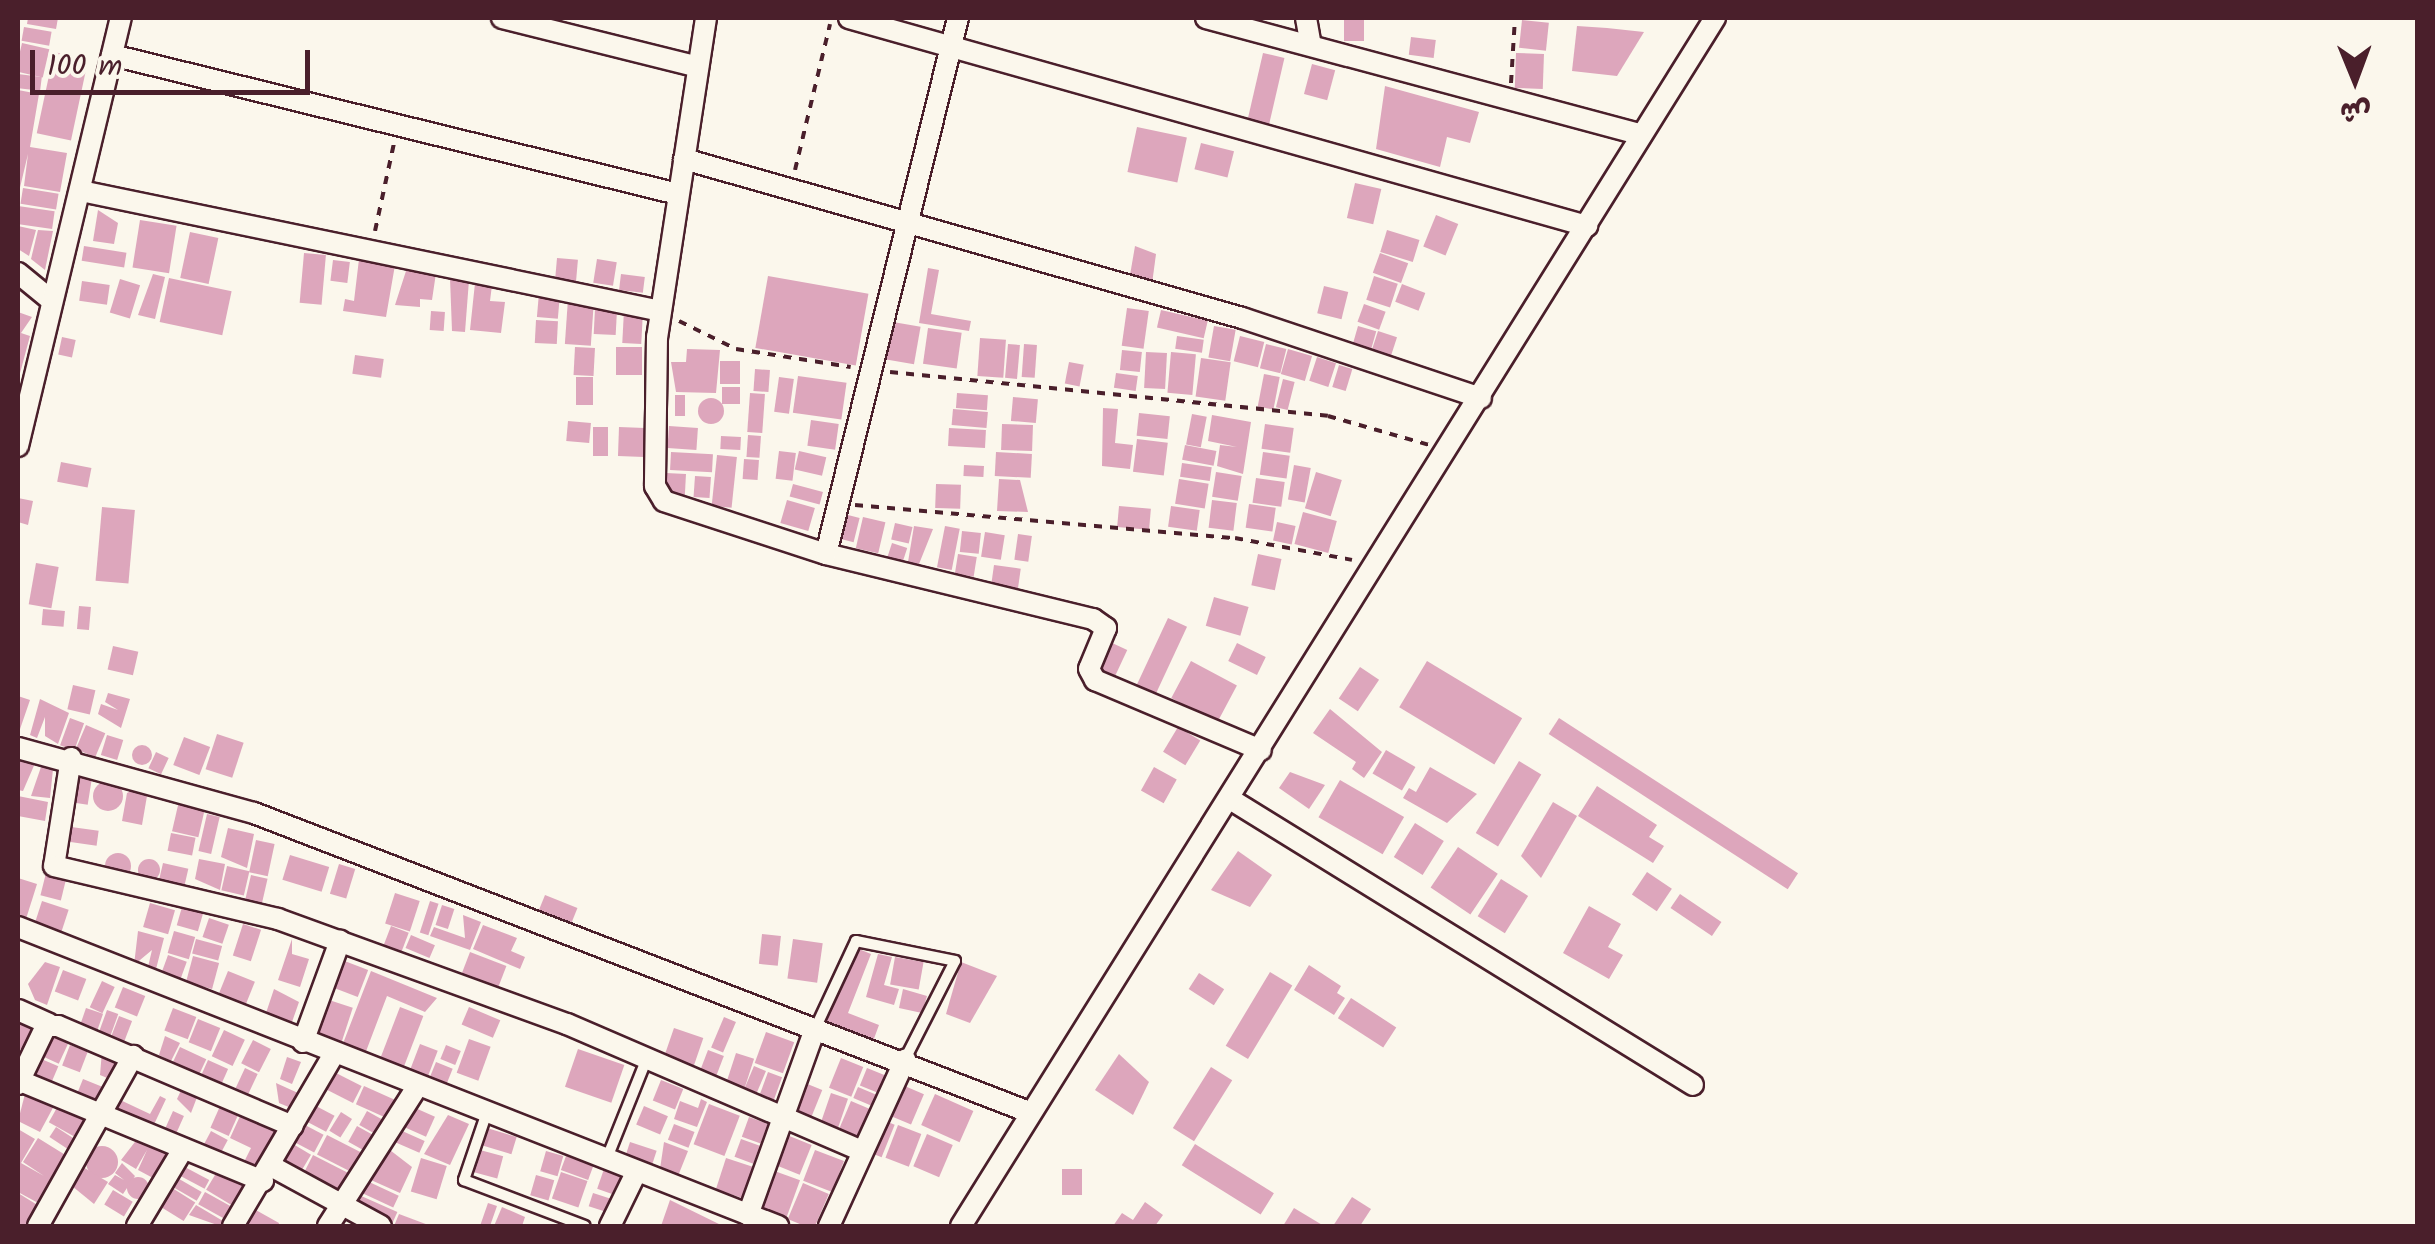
<!DOCTYPE html>
<html>
<head>
<meta charset="utf-8">
<style>
	body { margin:0 }
	#map { position:relative; width:2435px; height:1244px; overflow:hidden; background:#fbf7ec; font-family:Kalam,"Playpen Sans Arabic",sans-serif }
	div>[style] { position:absolute }
	.building>* { inset:0; background:#dda6bc; transform-origin:0 0 }
	.round { border-radius:50% }
	.path>* { height:4px; margin-top:-2px; transform-origin:0; background:repeating-linear-gradient(90deg,#4a1f2b 0 8px,transparent 0 16px) }
	.roads { filter:drop-shadow(2px 0 #4a1f2b) drop-shadow(-2px 0 #4a1f2b) drop-shadow(0 2px #4a1f2b) drop-shadow(0 -2px #4a1f2b) }
	.lane>* { height:10px; margin:-5px; padding:0 5px; transform-origin:5px; border-radius:5px; background:#fbf7ec }
	.street>* { height:20px; margin:-10px; padding:0 10px; transform-origin:10px; border-radius:10px; background:#fbf7ec }
	span { translate:-50% -50%; white-space:nowrap; text-align:center; line-height:1.15; -webkit-text-stroke:10px #fbf7ec; paint-order:stroke }
	.frame { position:absolute; inset:0; border:20px solid #4a1f2b; pointer-events:none }
	.north { position:absolute; left:2305px; top:30px; width:100px; height:100px; -webkit-text-stroke:8px #fbf7ec; paint-order:stroke; rotate:179deg; font-size:28px; font-weight:700; line-height:40px; text-align:center; color:#4a1f2b }
	.north::after { content:''; display:block; margin:auto; width:35px; height:45px; background:#4a1f2b; clip-path:polygon(50% 0,100% 100%,50% 72%,0 100%) }
	.scale { position:absolute; left:30px; top:50px; width:280px; height:45px; box-sizing:border-box; border:5px solid #4a1f2b; border-top:0; padding-left:12px; font-size:30px; line-height:35px; white-space:nowrap; color:#4a1f2b; -webkit-text-stroke:8px #fbf7ec; paint-order:stroke }
</style>
</head>
<body>
<div id="map">
	<div class="building">
		<i style="clip-path:polygon(28px 18px,58px 18px,56px 29px,27px 24px)"></i>
		<i style="left:1344px;top:18px;width:20px;height:23px"></i>
		<i style="left:1522px;top:20px;width:27px;height:28px;rotate:6deg"></i>
		<i style="clip-path:polygon(1577px 26px,1607px 28px,1644px 32px,1617px 76px,1572px 71px)"></i>
		<i style="left:24px;top:27px;width:28px;height:14px;rotate:10deg"></i>
		<i style="left:1411px;top:37px;width:25px;height:18px;rotate:7deg"></i>
		<i style="left:22px;top:43px;width:28px;height:29px;rotate:13deg"></i>
		<i style="left:54px;top:52px;width:35px;height:83px;rotate:12deg"></i>
		<i style="left:1263px;top:53px;width:22px;height:68px;rotate:13deg"></i>
		<i style="left:1516px;top:53px;width:28px;height:35px;rotate:2deg"></i>
		<i style="left:1312px;top:64px;width:24px;height:31px;rotate:15deg"></i>
		<i style="left:18px;top:74px;width:24px;height:14px;rotate:7deg"></i>
		<i style="clip-path:polygon(1385px 86px,1479px 112px,1470px 143px,1447px 137px,1440px 167px,1376px 149px)"></i>
		<i style="clip-path:polygon(18px 90px,39px 94px,30px 147px,67px 153px,60px 192px,24px 186px,28px 154px,18px 196px)"></i>
		<i style="left:1137px;top:127px;width:51px;height:46px;rotate:12deg"></i>
		<i style="left:1201px;top:143px;width:34px;height:27px;rotate:14deg"></i>
		<i style="left:1355px;top:183px;width:27px;height:36px;rotate:13deg"></i>
		<i style="left:23px;top:188px;width:36px;height:16px;rotate:9deg"></i>
		<i style="left:18px;top:206px;width:37px;height:18px;rotate:8deg"></i>
		<i style="clip-path:polygon(98px 210px,118px 223px,114px 244px,93px 241px)"></i>
		<i style="left:1436px;top:215px;width:24px;height:34px;rotate:22deg"></i>
		<i style="left:140px;top:220px;width:37px;height:48px;rotate:9deg"></i>
		<i style="clip-path:polygon(18px 226px,36px 230px,29px 256px,18px 249px)"></i>
		<i style="clip-path:polygon(38px 230px,53px 231px,45px 270px,31px 259px)"></i>
		<i style="left:1387px;top:230px;width:34px;height:23px;rotate:17deg"></i>
		<i style="left:190px;top:232px;width:29px;height:47px;rotate:12deg"></i>
		<i style="left:84px;top:246px;width:43px;height:15px;rotate:9deg"></i>
		<i style="clip-path:polygon(1135px 246px,1156px 254px,1152px 284px,1129px 281px)"></i>
		<i style="left:304px;top:253px;width:22px;height:50px;rotate:5deg"></i>
		<i style="left:1380px;top:253px;width:30px;height:21px;rotate:20deg"></i>
		<i style="left:557px;top:258px;width:21px;height:23px;rotate:5deg"></i>
		<i style="clip-path:polygon(359px 259px,395px 265px,386px 317px,343px 311px,345px 299px,354px 301px)"></i>
		<i style="left:597px;top:259px;width:20px;height:24px;rotate:9deg"></i>
		<i style="left:333px;top:260px;width:17px;height:21px;rotate:7deg"></i>
		<i style="clip-path:polygon(928px 268px,939px 270px,931px 314px,971px 321px,969px 331px,919px 323px)"></i>
		<i style="clip-path:polygon(406px 271px,436px 273px,432px 300px,420px 299px,420px 307px,395px 305px)"></i>
		<i style="clip-path:polygon(153px 274px,165px 277px,155px 319px,138px 315px)"></i>
		<i style="left:621px;top:274px;width:24px;height:16px;rotate:7deg"></i>
		<i style="left:768px;top:276px;width:102px;height:73px;rotate:10deg"></i>
		<i style="left:1374px;top:276px;width:25px;height:25px;rotate:18deg"></i>
		<i style="left:169px;top:278px;width:64px;height:45px;rotate:12deg"></i>
		<i style="clip-path:polygon(450px 278px,469px 280px,465px 332px,452px 331px)"></i>
		<i style="left:120px;top:279px;width:21px;height:35px;rotate:17deg"></i>
		<i style="left:82px;top:281px;width:28px;height:20px;rotate:8deg"></i>
		<i style="clip-path:polygon(475px 283px,492px 285px,490px 301px,505px 302px,501px 333px,470px 330px)"></i>
		<i style="left:1402px;top:284px;width:25px;height:19px;rotate:21deg"></i>
		<i style="left:1324px;top:286px;width:25px;height:28px;rotate:14deg"></i>
		<i style="left:539px;top:293px;width:21px;height:24px;rotate:5deg"></i>
		<i style="left:568px;top:299px;width:26px;height:45px;rotate:4deg"></i>
		<i style="left:1364px;top:304px;width:23px;height:19px;rotate:20deg"></i>
		<i style="left:1127px;top:308px;width:22px;height:38px;rotate:8deg"></i>
		<i style="left:595px;top:309px;width:22px;height:25px;rotate:3deg"></i>
		<i style="left:624px;top:310px;width:19px;height:33px;rotate:3deg"></i>
		<i style="left:1161px;top:310px;width:48px;height:18px;rotate:13deg"></i>
		<i style="left:431px;top:311px;width:14px;height:19px;rotate:4deg"></i>
		<i style="clip-path:polygon(18px 312px,32px 317px,21px 333px,30px 336px,19px 377px)"></i>
		<i style="left:536px;top:320px;width:22px;height:23px;rotate:3deg"></i>
		<i style="left:893px;top:322px;width:28px;height:38px;rotate:10deg"></i>
		<i style="left:1214px;top:326px;width:22px;height:32px;rotate:10deg"></i>
		<i style="left:1358px;top:326px;width:19px;height:26px;rotate:16deg"></i>
		<i style="left:928px;top:328px;width:34px;height:36px;rotate:8deg"></i>
		<i style="left:1378px;top:331px;width:20px;height:28px;rotate:18deg"></i>
		<i style="left:1177px;top:336px;width:27px;height:13px;rotate:8deg"></i>
		<i style="left:1240px;top:336px;width:25px;height:26px;rotate:14deg"></i>
		<i style="left:62px;top:337px;width:14px;height:18px;rotate:12deg"></i>
		<i style="left:980px;top:338px;width:26px;height:38px;rotate:4deg"></i>
		<i style="left:1008px;top:344px;width:12px;height:34px;rotate:5deg"></i>
		<i style="left:1024px;top:344px;width:13px;height:33px;rotate:4deg"></i>
		<i style="left:1266px;top:344px;width:21px;height:25px;rotate:14deg"></i>
		<i style="left:575px;top:347px;width:20px;height:28px;rotate:3deg"></i>
		<i style="left:642px;top:347px;width:28px;height:26px;rotate:90deg"></i>
		<i style="clip-path:polygon(687px 349px,720px 350px,716px 393px,676px 392px,671px 362px,686px 362px)"></i>
		<i style="left:1288px;top:349px;width:25px;height:26px;rotate:16deg"></i>
		<i style="left:1122px;top:350px;width:20px;height:20px;rotate:6deg"></i>
		<i style="left:1146px;top:352px;width:21px;height:36px;rotate:3deg"></i>
		<i style="left:1171px;top:352px;width:25px;height:41px;rotate:5deg"></i>
		<i style="left:355px;top:355px;width:29px;height:19px;rotate:8deg"></i>
		<i style="left:1317px;top:357px;width:20px;height:25px;rotate:18deg"></i>
		<i style="left:1201px;top:358px;width:30px;height:39px;rotate:8deg"></i>
		<i style="left:720px;top:361px;width:20px;height:23px"></i>
		<i style="left:1069px;top:362px;width:15px;height:22px;rotate:11deg"></i>
		<i style="left:1339px;top:365px;width:14px;height:23px;rotate:17deg"></i>
		<i style="left:755px;top:369px;width:15px;height:22px;rotate:4deg"></i>
		<i style="left:1116px;top:373px;width:22px;height:15px;rotate:8deg"></i>
		<i style="left:1264px;top:374px;width:16px;height:33px;rotate:11deg"></i>
		<i style="left:798px;top:376px;width:49px;height:37px;rotate:8deg"></i>
		<i style="left:576px;top:377px;width:17px;height:28px"></i>
		<i style="left:779px;top:377px;width:15px;height:35px;rotate:8deg"></i>
		<i style="left:1283px;top:379px;width:12px;height:29px;rotate:14deg"></i>
		<i style="left:722px;top:387px;width:18px;height:17px"></i>
		<i style="left:750px;top:393px;width:15px;height:39px;rotate:4deg"></i>
		<i style="left:957px;top:393px;width:31px;height:15px;rotate:4deg"></i>
		<i style="left:675px;top:395px;width:10px;height:21px"></i>
		<i style="left:1013px;top:397px;width:25px;height:24px;rotate:5deg"></i>
		<i class="round" style="left:698px;top:398px;width:26px;height:26px"></i>
		<i style="clip-path:polygon(1103px 408px,1118px 409px,1115px 443px,1133px 445px,1130px 469px,1102px 466px)"></i>
		<i style="left:953px;top:409px;width:35px;height:16px;rotate:5deg"></i>
		<i style="left:1139px;top:413px;width:31px;height:23px;rotate:6deg"></i>
		<i style="left:1192px;top:414px;width:15px;height:31px;rotate:11deg"></i>
		<i style="clip-path:polygon(1212px 415px,1251px 422px,1243px 474px,1217px 466px,1220px 445px,1237px 447px,1208px 441px)"></i>
		<i style="left:811px;top:420px;width:28px;height:26px;rotate:8deg"></i>
		<i style="left:568px;top:421px;width:23px;height:20px;rotate:5deg"></i>
		<i style="left:1002px;top:424px;width:31px;height:26px;rotate:2deg"></i>
		<i style="left:1265px;top:424px;width:29px;height:25px;rotate:8deg"></i>
		<i style="left:669px;top:426px;width:29px;height:22px;rotate:4deg"></i>
		<i style="left:593px;top:427px;width:15px;height:29px"></i>
		<i style="left:619px;top:427px;width:26px;height:29px;rotate:2deg"></i>
		<i style="left:949px;top:428px;width:37px;height:18px;rotate:3deg"></i>
		<i style="left:748px;top:435px;width:13px;height:22px;rotate:4deg"></i>
		<i style="left:721px;top:436px;width:20px;height:13px;rotate:3deg"></i>
		<i style="left:1137px;top:439px;width:31px;height:33px;rotate:7deg"></i>
		<i style="left:1185px;top:445px;width:32px;height:15px;rotate:11deg"></i>
		<i style="left:779px;top:451px;width:17px;height:28px;rotate:7deg"></i>
		<i style="left:799px;top:451px;width:28px;height:19px;rotate:13deg"></i>
		<i style="left:671px;top:452px;width:42px;height:18px;rotate:3deg"></i>
		<i style="left:996px;top:452px;width:36px;height:24px;rotate:3deg"></i>
		<i style="left:1263px;top:452px;width:27px;height:23px;rotate:8deg"></i>
		<i style="left:717px;top:455px;width:20px;height:51px;rotate:6deg"></i>
		<i style="left:744px;top:459px;width:15px;height:20px;rotate:4deg"></i>
		<i style="left:61px;top:462px;width:31px;height:20px;rotate:11deg"></i>
		<i style="left:1182px;top:463px;width:30px;height:14px;rotate:8deg"></i>
		<i style="left:964px;top:465px;width:20px;height:11px;rotate:3deg"></i>
		<i style="left:1294px;top:465px;width:17px;height:35px;rotate:10deg"></i>
		<i style="left:1216px;top:472px;width:26px;height:25px;rotate:9deg"></i>
		<i style="left:1316px;top:472px;width:27px;height:38px;rotate:17deg"></i>
		<i style="left:666px;top:473px;width:20px;height:21px;rotate:3deg"></i>
		<i style="left:695px;top:476px;width:16px;height:21px;rotate:4deg"></i>
		<i style="left:1256px;top:478px;width:29px;height:25px;rotate:8deg"></i>
		<i style="clip-path:polygon(999px 479px,1020px 480px,1028px 512px,997px 511px)"></i>
		<i style="left:1179px;top:479px;width:30px;height:25px;rotate:9deg"></i>
		<i style="left:793px;top:484px;width:31px;height:13px;rotate:15deg"></i>
		<i style="left:936px;top:484px;width:25px;height:24px;rotate:2deg"></i>
		<i style="clip-path:polygon(18px 498px,33px 501px,28px 525px,18px 522px)"></i>
		<i style="left:787px;top:500px;width:29px;height:24px;rotate:16deg"></i>
		<i style="left:1212px;top:500px;width:25px;height:28px;rotate:7deg"></i>
		<i style="left:1249px;top:504px;width:27px;height:24px;rotate:8deg"></i>
		<i style="left:1119px;top:506px;width:32px;height:21px;rotate:5deg"></i>
		<i style="left:1171px;top:506px;width:29px;height:21px;rotate:8deg"></i>
		<i style="left:102px;top:507px;width:33px;height:74px;rotate:5deg"></i>
		<i style="left:1303px;top:512px;width:35px;height:33px;rotate:15deg"></i>
		<i style="left:848px;top:515px;width:12px;height:25px;rotate:14deg"></i>
		<i style="left:863px;top:517px;width:23px;height:32px;rotate:13deg"></i>
		<i style="left:1277px;top:522px;width:19px;height:19px;rotate:12deg"></i>
		<i style="left:895px;top:523px;width:18px;height:17px;rotate:13deg"></i>
		<i style="clip-path:polygon(914px 526px,933px 529px,919px 564px,908px 562px)"></i>
		<i style="left:945px;top:526px;width:15px;height:42px;rotate:11deg"></i>
		<i style="left:962px;top:531px;width:19px;height:21px;rotate:6deg"></i>
		<i style="left:985px;top:532px;width:20px;height:25px;rotate:9deg"></i>
		<i style="left:1018px;top:534px;width:14px;height:26px;rotate:8deg"></i>
		<i style="left:892px;top:543px;width:16px;height:15px;rotate:18deg"></i>
		<i style="left:958px;top:554px;width:19px;height:20px;rotate:9deg"></i>
		<i style="left:1258px;top:554px;width:24px;height:32px;rotate:12deg"></i>
		<i style="left:36px;top:563px;width:23px;height:42px;rotate:10deg"></i>
		<i style="left:994px;top:565px;width:27px;height:20px;rotate:8deg"></i>
		<i style="left:1214px;top:597px;width:36px;height:30px;rotate:16deg"></i>
		<i style="left:79px;top:606px;width:12px;height:23px;rotate:5deg"></i>
		<i style="left:43px;top:609px;width:22px;height:16px;rotate:5deg"></i>
		<i style="left:1168px;top:618px;width:21px;height:79px;rotate:25deg"></i>
		<i style="left:1110px;top:642px;width:19px;height:35px;rotate:25deg"></i>
		<i style="left:1237px;top:643px;width:32px;height:20px;rotate:26deg"></i>
		<i style="left:113px;top:646px;width:26px;height:24px;rotate:13deg"></i>
		<i style="left:1191px;top:661px;width:52px;height:42px;rotate:28deg"></i>
		<i style="left:1427px;top:661px;width:111px;height:54px;rotate:31deg"></i>
		<i style="left:1360px;top:667px;width:23px;height:38px;rotate:34deg"></i>
		<i style="left:73px;top:685px;width:23px;height:25px;rotate:13deg"></i>
		<i style="clip-path:polygon(108px 693px,130px 699px,121px 728px,98px 714px,101px 704px,118px 710px,105px 702px)"></i>
		<i style="clip-path:polygon(18px 696px,30px 700px,18px 735px)"></i>
		<i style="clip-path:polygon(40px 699px,69px 713px,58px 744px,45px 736px,45px 717px,37px 738px,30px 735px)"></i>
		<i style="clip-path:polygon(1330px 709px,1382px 752px,1364px 778px,1352px 769px,1356px 762px,1313px 733px)"></i>
		<i style="left:70px;top:718px;width:15px;height:29px;rotate:20deg"></i>
		<i style="left:1559px;top:718px;width:285px;height:19px;rotate:33deg"></i>
		<i style="left:86px;top:725px;width:21px;height:26px;rotate:23deg"></i>
		<i style="left:1178px;top:727px;width:26px;height:29px;rotate:31deg"></i>
		<i style="left:217px;top:734px;width:28px;height:37px;rotate:18deg"></i>
		<i style="left:107px;top:735px;width:17px;height:21px;rotate:17deg"></i>
		<i style="left:184px;top:737px;width:28px;height:30px;rotate:21deg"></i>
		<i class="round" style="left:132px;top:745px;width:20px;height:20px"></i>
		<i style="left:1386px;top:750px;width:34px;height:27px;rotate:30deg"></i>
		<i style="left:156px;top:752px;width:14px;height:18px;rotate:25deg"></i>
		<i style="clip-path:polygon(18px 760px,36px 761px,23px 791px,18px 790px)"></i>
		<i style="left:1519px;top:761px;width:26px;height:84px;rotate:31deg"></i>
		<i style="clip-path:polygon(41px 767px,53px 769px,50px 798px,31px 796px)"></i>
		<i style="left:1154px;top:767px;width:26px;height:27px;rotate:29deg"></i>
		<i style="clip-path:polygon(1430px 767px,1477px 794px,1447px 823px,1403px 798px,1409px 788px,1416px 792px)"></i>
		<i style="clip-path:polygon(1290px 772px,1325px 785px,1309px 809px,1279px 788px)"></i>
		<i style="left:72px;top:776px;width:20px;height:26px;rotate:9deg"></i>
		<i style="left:1340px;top:780px;width:74px;height:43px;rotate:30deg"></i>
		<i class="round" style="left:93px;top:781px;width:30px;height:30px"></i>
		<i style="clip-path:polygon(1597px 786px,1657px 825px,1649px 837px,1664px 846px,1653px 863px,1578px 816px)"></i>
		<i style="clip-path:polygon(137px 788px,148px 790px,142px 825px,122px 821px,127px 793px)"></i>
		<i style="clip-path:polygon(18px 796px,48px 802px,45px 821px,18px 816px)"></i>
		<i style="left:179px;top:801px;width:27px;height:31px;rotate:13deg"></i>
		<i style="clip-path:polygon(1553px 802px,1577px 816px,1541px 878px,1521px 856px)"></i>
		<i style="left:207px;top:814px;width:13px;height:38px;rotate:13deg"></i>
		<i style="left:1415px;top:823px;width:34px;height:40px;rotate:32deg"></i>
		<i style="left:64px;top:826px;width:35px;height:15px;rotate:8deg"></i>
		<i style="clip-path:polygon(228px 828px,254px 834px,247px 868px,221px 857px)"></i>
		<i style="left:171px;top:833px;width:25px;height:18px;rotate:11deg"></i>
		<i style="left:256px;top:840px;width:19px;height:33px;rotate:12deg"></i>
		<i style="left:1458px;top:847px;width:48px;height:49px;rotate:34deg"></i>
		<i style="clip-path:polygon(1238px 851px,1272px 875px,1250px 907px,1211px 890px)"></i>
		<i class="round" style="left:105px;top:853px;width:26px;height:26px"></i>
		<i style="left:290px;top:855px;width:41px;height:26px;rotate:17deg"></i>
		<i class="round" style="left:138px;top:859px;width:22px;height:22px"></i>
		<i style="clip-path:polygon(199px 859px,225px 864px,220px 890px,195px 879px)"></i>
		<i style="left:163px;top:863px;width:26px;height:23px;rotate:13deg"></i>
		<i style="left:339px;top:864px;width:17px;height:31px;rotate:17deg"></i>
		<i style="left:227px;top:866px;width:23px;height:25px;rotate:13deg"></i>
		<i style="left:1647px;top:872px;width:30px;height:27px;rotate:34deg"></i>
		<i style="left:46px;top:873px;width:21px;height:23px;rotate:14deg"></i>
		<i style="left:251px;top:875px;width:17px;height:25px;rotate:13deg"></i>
		<i style="clip-path:polygon(18px 878px,37px 884px,26px 919px,18px 917px)"></i>
		<i style="left:1501px;top:879px;width:32px;height:44px;rotate:32deg"></i>
		<i style="left:395px;top:893px;width:26px;height:32px;rotate:18deg"></i>
		<i style="left:1680px;top:894px;width:50px;height:17px;rotate:34deg"></i>
		<i style="left:545px;top:895px;width:35px;height:26px;rotate:22deg"></i>
		<i style="left:42px;top:901px;width:28px;height:28px;rotate:18deg"></i>
		<i style="left:430px;top:901px;width:9px;height:33px;rotate:18deg"></i>
		<i style="left:150px;top:903px;width:26px;height:25px;rotate:16deg"></i>
		<i style="left:442px;top:905px;width:13px;height:21px;rotate:18deg"></i>
		<i style="clip-path:polygon(1589px 906px,1621px 924px,1608px 947px,1623px 955px,1609px 979px,1563px 953px)"></i>
		<i style="left:182px;top:907px;width:22px;height:19px;rotate:16deg"></i>
		<i style="clip-path:polygon(463px 915px,481px 922px,470px 950px,430px 936px,434px 927px,465px 938px)"></i>
		<i style="left:209px;top:918px;width:21px;height:20px;rotate:19deg"></i>
		<i style="left:243px;top:924px;width:19px;height:33px;rotate:18deg"></i>
		<i style="clip-path:polygon(483px 925px,517px 938px,511px 951px,525px 957px,520px 969px,473px 949px)"></i>
		<i style="left:391px;top:926px;width:19px;height:24px;rotate:21deg"></i>
		<i style="clip-path:polygon(138px 931px,164px 938px,155px 973px,147px 971px,152px 950px,134px 965px)"></i>
		<i style="left:174px;top:931px;width:22px;height:23px;rotate:16deg"></i>
		<i style="left:762px;top:934px;width:19px;height:30px;rotate:6deg"></i>
		<i style="left:411px;top:935px;width:26px;height:14px;rotate:23deg"></i>
		<i style="left:196px;top:939px;width:27px;height:15px;rotate:15deg"></i>
		<i style="clip-path:polygon(292px 939px,292px 954px,309px 959px,300px 987px,278px 980px)"></i>
		<i style="left:793px;top:939px;width:30px;height:40px;rotate:8deg"></i>
		<i style="clip-path:polygon(854px 947px,871px 954px,848px 1013px,879px 1025px,872px 1044px,824px 1026px)"></i>
		<i style="left:470px;top:952px;width:39px;height:28px;rotate:21deg"></i>
		<i style="clip-path:polygon(878px 954px,892px 957px,884px 985px,899px 989px,894px 1005px,866px 997px)"></i>
		<i style="left:168px;top:955px;width:20px;height:21px;rotate:20deg"></i>
		<i style="left:193px;top:956px;width:27px;height:27px;rotate:15deg"></i>
		<i style="left:895px;top:957px;width:29px;height:28px;rotate:10deg"></i>
		<i style="left:342px;top:960px;width:28px;height:29px;rotate:21deg"></i>
		<i style="clip-path:polygon(45px 962px,60px 967px,47px 1005px,35px 1000px,28px 984px)"></i>
		<i style="clip-path:polygon(961px 962px,997px 976px,970px 1023px,946px 1014px)"></i>
		<i style="clip-path:polygon(1309px 965px,1341px 986px,1337px 993px,1345px 998px,1334px 1015px,1294px 990px)"></i>
		<i style="left:63px;top:970px;width:25px;height:23px;rotate:21deg"></i>
		<i style="left:228px;top:971px;width:29px;height:25px;rotate:22deg"></i>
		<i style="clip-path:polygon(371px 971px,437px 998px,425px 1012px,387px 996px,365px 1054px,342px 1046px)"></i>
		<i style="left:1270px;top:972px;width:26px;height:86px;rotate:31deg"></i>
		<i style="left:1199px;top:973px;width:30px;height:19px;rotate:33deg"></i>
		<i style="left:102px;top:981px;width:14px;height:29px;rotate:25deg"></i>
		<i style="left:123px;top:987px;width:24px;height:22px;rotate:22deg"></i>
		<i style="clip-path:polygon(274px 989px,299px 1002px,292px 1022px,266px 1013px)"></i>
		<i style="clip-path:polygon(903px 989px,927px 996px,922px 1013px,899px 1008px)"></i>
		<i style="left:1351px;top:998px;width:54px;height:24px;rotate:33deg"></i>
		<i style="left:329px;top:1000px;width:25px;height:40px;rotate:18deg"></i>
		<i style="left:400px;top:1007px;width:25px;height:57px;rotate:21deg"></i>
		<i style="left:469px;top:1007px;width:34px;height:19px;rotate:23deg"></i>
		<i style="left:86px;top:1008px;width:18px;height:21px;rotate:19deg"></i>
		<i style="left:173px;top:1008px;width:25px;height:24px;rotate:21deg"></i>
		<i style="left:107px;top:1010px;width:12px;height:28px;rotate:20deg"></i>
		<i style="left:119px;top:1016px;width:14px;height:27px;rotate:21deg"></i>
		<i style="left:724px;top:1017px;width:13px;height:33px;rotate:23deg"></i>
		<i style="left:198px;top:1019px;width:24px;height:25px;rotate:22deg"></i>
		<i style="clip-path:polygon(18px 1021px,33px 1028px,23px 1050px,18px 1048px)"></i>
		<i style="left:674px;top:1028px;width:31px;height:31px;rotate:19deg"></i>
		<i style="left:224px;top:1030px;width:23px;height:29px;rotate:25deg"></i>
		<i style="left:766px;top:1032px;width:30px;height:33px;rotate:20deg"></i>
		<i style="left:49px;top:1035px;width:21px;height:22px;rotate:25deg"></i>
		<i style="clip-path:polygon(165px 1036px,180px 1043px,171px 1061px,159px 1055px)"></i>
		<i style="left:469px;top:1039px;width:23px;height:36px;rotate:20deg"></i>
		<i style="left:253px;top:1040px;width:20px;height:26px;rotate:27deg"></i>
		<i style="left:420px;top:1044px;width:19px;height:30px;rotate:21deg"></i>
		<i style="left:70px;top:1045px;width:19px;height:22px;rotate:21deg"></i>
		<i style="left:446px;top:1045px;width:16px;height:15px;rotate:22deg"></i>
		<i style="left:180px;top:1047px;width:29px;height:23px;rotate:25deg"></i>
		<i style="left:578px;top:1049px;width:49px;height:40px;rotate:19deg"></i>
		<i style="left:708px;top:1050px;width:17px;height:27px;rotate:21deg"></i>
		<i style="clip-path:polygon(102px 1051px,121px 1058px,112px 1080px,100px 1075px)"></i>
		<i style="left:736px;top:1053px;width:19px;height:30px;rotate:18deg"></i>
		<i style="clip-path:polygon(1119px 1054px,1149px 1082px,1133px 1115px,1095px 1090px)"></i>
		<i style="clip-path:polygon(287px 1057px,301px 1062px,292px 1084px,280px 1079px)"></i>
		<i style="left:39px;top:1058px;width:21px;height:25px;rotate:23deg"></i>
		<i style="left:841px;top:1058px;width:24px;height:32px;rotate:22deg"></i>
		<i style="left:208px;top:1060px;width:22px;height:23px;rotate:24deg"></i>
		<i style="left:436px;top:1062px;width:18px;height:21px;rotate:22deg"></i>
		<i style="left:754px;top:1066px;width:13px;height:29px;rotate:23deg"></i>
		<i style="left:1211px;top:1067px;width:25px;height:72px;rotate:32deg"></i>
		<i style="left:245px;top:1068px;width:14px;height:22px;rotate:25deg"></i>
		<i style="left:867px;top:1068px;width:24px;height:19px;rotate:22deg"></i>
		<i style="left:334px;top:1072px;width:31px;height:19px;rotate:27deg"></i>
		<i style="left:768px;top:1072px;width:15px;height:28px;rotate:20deg"></i>
		<i style="left:83px;top:1079px;width:22px;height:22px;rotate:22deg"></i>
		<i style="left:661px;top:1080px;width:24px;height:22px;rotate:22deg"></i>
		<i style="left:800px;top:1081px;width:24px;height:35px;rotate:22deg"></i>
		<i style="clip-path:polygon(276px 1083px,298px 1093px,291px 1108px,279px 1103px)"></i>
		<i style="left:900px;top:1084px;width:26px;height:33px;rotate:23deg"></i>
		<i style="clip-path:polygon(183px 1086px,199px 1092px,191px 1113px,177px 1099px)"></i>
		<i style="left:364px;top:1086px;width:36px;height:20px;rotate:24deg"></i>
		<i style="left:858px;top:1087px;width:25px;height:12px;rotate:23deg"></i>
		<i style="clip-path:polygon(26px 1090px,55px 1104px,40px 1132px,18px 1121px)"></i>
		<i style="left:831px;top:1093px;width:18px;height:32px;rotate:19deg"></i>
		<i style="left:935px;top:1094px;width:42px;height:34px;rotate:24deg"></i>
		<i style="clip-path:polygon(160px 1096px,166px 1099px,149px 1135px,108px 1116px,116px 1098px,150px 1114px)"></i>
		<i style="clip-path:polygon(701px 1099px,707px 1102px,697px 1127px,674px 1119px,680px 1101px,698px 1108px)"></i>
		<i style="left:851px;top:1101px;width:25px;height:31px;rotate:23deg"></i>
		<i style="left:59px;top:1104px;width:31px;height:21px;rotate:29deg"></i>
		<i style="left:221px;top:1104px;width:20px;height:26px;rotate:24deg"></i>
		<i style="left:709px;top:1104px;width:33px;height:43px;rotate:21deg"></i>
		<i style="left:316px;top:1106px;width:21px;height:18px;rotate:28deg"></i>
		<i style="left:644px;top:1106px;width:26px;height:20px;rotate:23deg"></i>
		<i style="left:413px;top:1107px;width:24px;height:22px;rotate:24deg"></i>
		<i style="left:173px;top:1111px;width:12px;height:25px;rotate:24deg"></i>
		<i style="left:367px;top:1111px;width:21px;height:16px;rotate:29deg"></i>
		<i style="left:341px;top:1112px;width:13px;height:22px;rotate:32deg"></i>
		<i style="clip-path:polygon(241px 1114px,277px 1132px,256px 1173px,242px 1166px,251px 1148px,230px 1138px)"></i>
		<i style="clip-path:polygon(448px 1115px,469px 1124px,450px 1165px,424px 1154px)"></i>
		<i style="left:749px;top:1117px;width:20px;height:21px;rotate:20deg"></i>
		<i style="left:878px;top:1118px;width:18px;height:35px;rotate:22deg"></i>
		<i style="left:674px;top:1124px;width:22px;height:17px;rotate:21deg"></i>
		<i style="left:305px;top:1125px;width:21px;height:20px;rotate:28deg"></i>
		<i style="left:898px;top:1125px;width:25px;height:35px;rotate:21deg"></i>
		<i style="left:357px;top:1126px;width:21px;height:18px;rotate:29deg"></i>
		<i style="left:56px;top:1127px;width:24px;height:12px;rotate:33deg"></i>
		<i style="left:487px;top:1128px;width:31px;height:18px;rotate:17deg"></i>
		<i style="clip-path:polygon(18px 1129px,35px 1139px,21px 1163px,44px 1176px,23px 1162px,38px 1138px,67px 1156px,40px 1204px,18px 1192px)"></i>
		<i style="left:400px;top:1130px;width:27px;height:13px;rotate:24deg"></i>
		<i style="left:211px;top:1131px;width:19px;height:18px;rotate:28deg"></i>
		<i style="left:782px;top:1133px;width:32px;height:32px;rotate:22deg"></i>
		<i style="left:927px;top:1134px;width:28px;height:35px;rotate:23deg"></i>
		<i style="left:327px;top:1135px;width:44px;height:22px;rotate:27deg"></i>
		<i style="clip-path:polygon(138px 1138px,167px 1153px,153px 1178px,138px 1170px,147px 1150px,136px 1169px,121px 1160px)"></i>
		<i style="left:741px;top:1139px;width:20px;height:19px;rotate:20deg"></i>
		<i style="left:630px;top:1142px;width:28px;height:20px;rotate:18deg"></i>
		<i style="clip-path:polygon(664px 1142px,688px 1151px,678px 1176px,660px 1169px)"></i>
		<i style="left:293px;top:1144px;width:21px;height:22px;rotate:31deg"></i>
		<i style="left:1195px;top:1144px;width:93px;height:25px;rotate:32deg"></i>
		<i class="round" style="left:86px;top:1146px;width:32px;height:32px"></i>
		<i style="clip-path:polygon(386px 1147px,412px 1167px,400px 1193px,371px 1180px)"></i>
		<i style="left:480px;top:1150px;width:24px;height:23px;rotate:15deg"></i>
		<i style="left:815px;top:1150px;width:31px;height:33px;rotate:21deg"></i>
		<i style="left:546px;top:1151px;width:18px;height:21px;rotate:16deg"></i>
		<i style="left:313px;top:1155px;width:44px;height:21px;rotate:27deg"></i>
		<i style="left:566px;top:1156px;width:29px;height:15px;rotate:20deg"></i>
		<i style="left:421px;top:1158px;width:27px;height:35px;rotate:17deg"></i>
		<i style="left:726px;top:1158px;width:28px;height:33px;rotate:18deg"></i>
		<i style="clip-path:polygon(122px 1163px,135px 1176px,123px 1194px,108px 1184px,115px 1175px,124px 1180px,115px 1173px)"></i>
		<i style="left:181px;top:1165px;width:32px;height:10px;rotate:28deg"></i>
		<i style="clip-path:polygon(83px 1167px,108px 1182px,94px 1204px,72px 1186px)"></i>
		<i style="left:604px;top:1169px;width:18px;height:21px;rotate:19deg"></i>
		<i style="left:769px;top:1169px;width:33px;height:39px;rotate:20deg"></i>
		<i style="left:1062px;top:1169px;width:20px;height:26px"></i>
		<i style="left:218px;top:1170px;width:31px;height:23px;rotate:31deg"></i>
		<i style="left:561px;top:1172px;width:28px;height:28px;rotate:19deg"></i>
		<i style="left:536px;top:1175px;width:19px;height:21px;rotate:16deg"></i>
		<i style="left:174px;top:1176px;width:32px;height:10px;rotate:30deg"></i>
		<i class="round" style="left:127px;top:1177px;width:22px;height:22px"></i>
		<i style="left:367px;top:1181px;width:35px;height:13px;rotate:25deg"></i>
		<i style="left:803px;top:1183px;width:28px;height:39px;rotate:23deg"></i>
		<i style="left:169px;top:1186px;width:31px;height:22px;rotate:32deg"></i>
		<i style="left:113px;top:1190px;width:23px;height:17px;rotate:31deg"></i>
		<i style="left:205px;top:1192px;width:31px;height:14px;rotate:29deg"></i>
		<i style="clip-path:polygon(18px 1193px,39px 1206px,27px 1226px,18px 1226px)"></i>
		<i style="left:593px;top:1193px;width:22px;height:14px;rotate:18deg"></i>
		<i style="left:359px;top:1195px;width:42px;height:17px;rotate:24deg"></i>
		<i style="clip-path:polygon(1352px 1197px,1371px 1209px,1360px 1226px,1333px 1226px)"></i>
		<i style="clip-path:polygon(670px 1200px,723px 1226px,661px 1226px)"></i>
		<i style="clip-path:polygon(1145px 1202px,1163px 1215px,1155px 1226px,1113px 1226px,1122px 1213px,1133px 1220px)"></i>
		<i style="clip-path:polygon(488px 1203px,497px 1206px,490px 1226px,480px 1226px)"></i>
		<i style="clip-path:polygon(196px 1205px,223px 1221px,220px 1226px,189px 1215px)"></i>
		<i style="clip-path:polygon(502px 1207px,525px 1217px,522px 1226px,494px 1226px)"></i>
		<i style="clip-path:polygon(1294px 1208px,1324px 1226px,1283px 1226px)"></i>
		<i style="clip-path:polygon(254px 1209px,279px 1223px,278px 1226px,245px 1226px)"></i>
		<i style="clip-path:polygon(399px 1214px,431px 1226px,394px 1226px)"></i>
	</div>
	<div class="path">
		<i style="left:1511px;top:83px;width:65px;rotate:-86.5deg"></i>
		<i style="left:795px;top:170px;width:150px;rotate:-76.5deg"></i>
		<i style="left:375px;top:231px;width:90px;rotate:-77.8deg"></i>
		<i style="left:679px;top:321px;width:64px;rotate:26.2deg"></i>
		<i style="left:736px;top:349px;width:116px;rotate:8.9deg"></i>
		<i style="left:890px;top:372px;width:440px;rotate:5.7deg"></i>
		<i style="left:1328px;top:416px;width:105px;rotate:16deg"></i>
		<i style="left:855px;top:505px;width:381px;rotate:5deg"></i>
		<i style="left:1235px;top:538px;width:119px;rotate:10.6deg"></i>
	</div>
	<div class="roads">
		<div class="lane">
			<i style="left:815px;top:1029px;width:97px;rotate:-65deg"></i>
			<i style="left:856px;top:941px;width:101px;rotate:11.4deg"></i>
			<i style="left:955px;top:961px;width:110px;rotate:117deg"></i>
			<i style="left:487px;top:1112px;width:72px;rotate:108.7deg"></i>
			<i style="left:464px;top:1180px;width:129px;rotate:20.8deg"></i>
			<i style="left:607px;top:1158px;width:108px;rotate:-68.2deg"></i>
		</div>
		<div class="street">
			<i style="left:502px;top:18px;width:202px;rotate:14deg"></i>
			<i style="left:706px;top:18px;width:323px;rotate:98.7deg"></i>
			<i style="left:657px;top:337px;width:149px;rotate:90.8deg"></i>
			<i style="left:655px;top:486px;width:17px;rotate:59deg"></i>
			<i style="left:664px;top:501px;width:170px;rotate:18.1deg"></i>
			<i style="left:826px;top:554px;width:275px;rotate:13.7deg"></i>
			<i style="left:1093px;top:619px;width:16px;rotate:35deg"></i>
			<i style="left:1106px;top:628px;width:44px;rotate:112.5deg"></i>
			<i style="left:1089px;top:669px;width:13px;rotate:61deg"></i>
			<i style="left:1095px;top:680px;width:180px;rotate:22.9deg"></i>
			<i style="left:849px;top:18px;width:767px;rotate:15.74deg"></i>
			<i style="left:1206px;top:18px;width:451px;rotate:15deg"></i>
			<i style="left:1306px;top:18px;width:27px;rotate:80deg"></i>
			<i style="left:112px;top:55px;width:583px;rotate:13.8deg"></i>
			<i style="left:684px;top:159px;width:580px;rotate:15.9deg"></i>
			<i style="left:1242px;top:318px;width:252px;rotate:18.5deg"></i>
			<i style="left:81px;top:191px;width:592px;rotate:11.69deg"></i>
			<i style="left:18px;top:273px;width:43px;rotate:39.3deg"></i>
			<i style="left:18px;top:446px;width:440px;rotate:-76.5deg"></i>
			<i style="left:826px;top:554px;width:552px;rotate:-76.17deg"></i>
			<i style="left:18px;top:748px;width:245px;rotate:15.4deg"></i>
			<i style="left:254px;top:813px;width:831px;rotate:21.1deg"></i>
			<i style="left:71px;top:758px;width:109px;rotate:98.9deg"></i>
			<i style="left:54px;top:866px;width:230px;rotate:13.3deg"></i>
			<i style="left:278px;top:919px;width:307px;rotate:20deg"></i>
			<i style="left:567px;top:1024px;width:319px;rotate:23.3deg"></i>
			<i style="left:1230px;top:799px;width:544px;rotate:31.7deg"></i>
			<i style="left:18px;top:927px;width:817px;rotate:21.48deg"></i>
			<i style="left:18px;top:1010px;width:34px;rotate:24deg"></i>
			<i style="left:303px;top:1042px;width:108px;rotate:-69.9deg"></i>
			<i style="left:18px;top:1080px;width:265px;rotate:22.4deg"></i>
			<i style="left:18px;top:1084px;width:64px;rotate:-64.2deg"></i>
			<i style="left:46px;top:1026px;width:12px"></i>
			<i style="left:58px;top:1026px;width:255px;rotate:23.1deg"></i>
			<i style="left:271px;top:1166px;width:125px;rotate:28.6deg"></i>
			<i style="left:748px;top:1215px;width:198px;rotate:-70.2deg"></i>
			<i style="left:38px;top:1226px;width:195px;rotate:-60.8deg"></i>
			<i style="left:137px;top:1226px;width:90px;rotate:-59.1deg"></i>
			<i style="left:233px;top:1226px;width:199px;rotate:-59.6deg"></i>
			<i style="left:328px;top:1226px;width:167px;rotate:-57.4deg"></i>
			<i style="left:610px;top:1226px;width:61px;rotate:-63.9deg"></i>
			<i style="left:829px;top:1226px;width:183px;rotate:-65.4deg"></i>
			<i style="left:961px;top:1226px;width:1424px;rotate:-58.03deg"></i>
		</div>
	</div>
	<div class="frame"></div>
	<div class="north">ش</div>
	<div class="scale">100 m</div>
</div>
</body>
</html>
